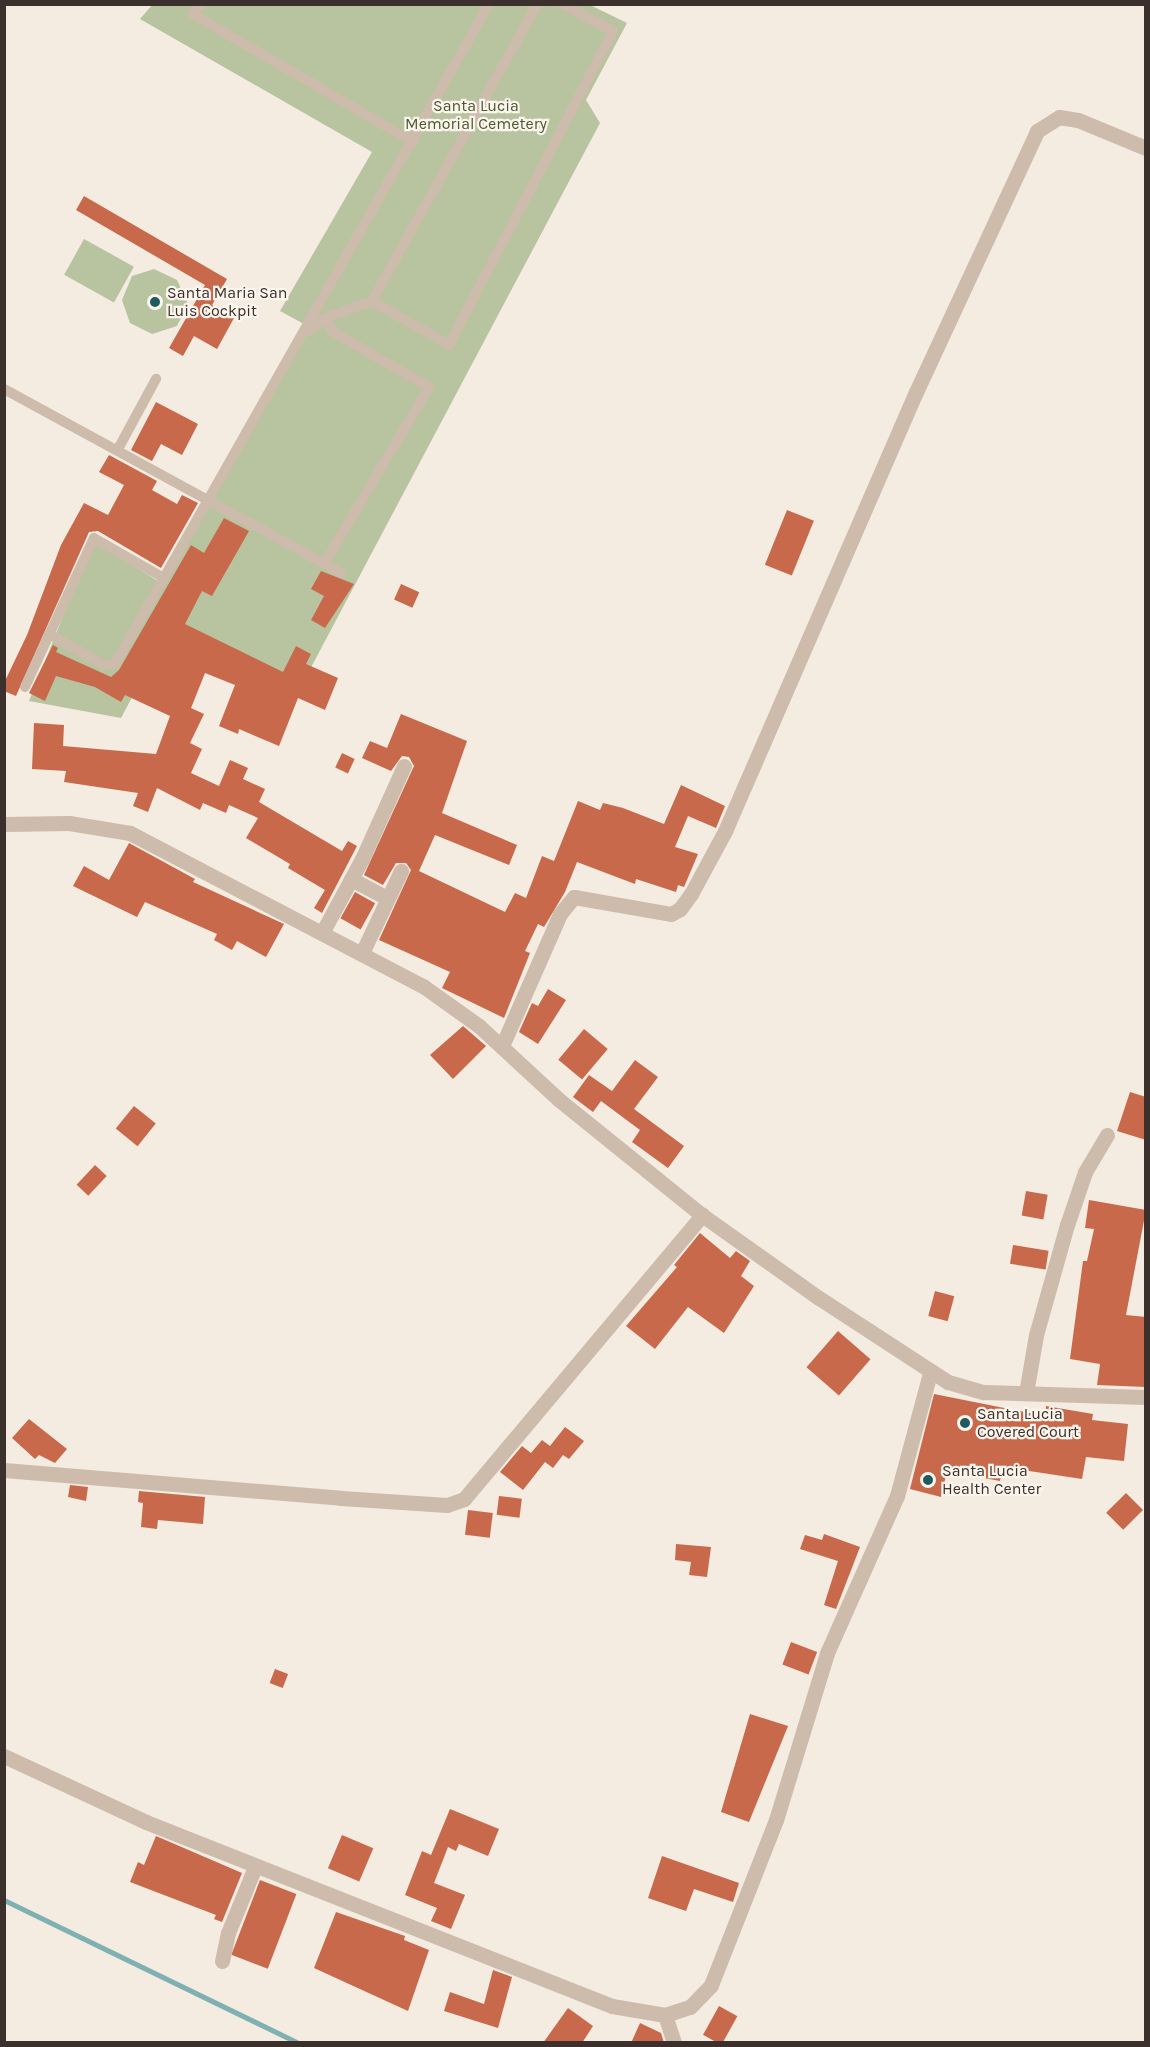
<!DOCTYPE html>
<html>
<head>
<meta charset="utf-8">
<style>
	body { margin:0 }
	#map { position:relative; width:1150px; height:2047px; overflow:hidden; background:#f4ebe1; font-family:Karla,sans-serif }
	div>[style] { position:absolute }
	.green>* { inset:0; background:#b8c4a0; transform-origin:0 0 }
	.stream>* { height:5px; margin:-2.5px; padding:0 2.5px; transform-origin:2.5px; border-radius:2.5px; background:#7fb0b2 }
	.building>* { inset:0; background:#c8694b; transform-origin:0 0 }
	.service>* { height:10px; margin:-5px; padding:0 5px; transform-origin:5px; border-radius:5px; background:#cdbbac }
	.minor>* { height:15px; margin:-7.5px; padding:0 7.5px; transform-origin:7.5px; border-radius:7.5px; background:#cdbbac }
	.dots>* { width:16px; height:16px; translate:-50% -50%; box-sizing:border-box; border:3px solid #fbf5ee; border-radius:50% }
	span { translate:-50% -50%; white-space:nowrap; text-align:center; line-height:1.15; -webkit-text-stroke:4.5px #fbf5ee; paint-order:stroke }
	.park-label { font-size:16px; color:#4a5a2e }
	.poi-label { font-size:16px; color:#3b302b }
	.left { translate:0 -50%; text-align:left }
	.frame { position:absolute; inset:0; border:6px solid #3b302b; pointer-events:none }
</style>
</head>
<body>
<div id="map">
	<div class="green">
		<i style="clip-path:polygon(588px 4px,627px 23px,586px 100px,600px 123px,290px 707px,163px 639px,121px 718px,29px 701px,93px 541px,158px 581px,304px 324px,280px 311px,372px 152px,140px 19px,152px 5px)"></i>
		<i style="left:84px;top:239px;width:57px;height:41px;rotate:29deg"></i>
		<i style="clip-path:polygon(154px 269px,177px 280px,188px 304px,177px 326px,152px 334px,130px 323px,122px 300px,132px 276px)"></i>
	</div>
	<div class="stream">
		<i style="left:4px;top:1900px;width:325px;rotate:25.9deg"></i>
	</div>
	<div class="building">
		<i style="clip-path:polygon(84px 196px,227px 279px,212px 305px,234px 318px,217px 349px,194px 336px,183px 356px,169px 348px,205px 285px,76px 210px)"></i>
		<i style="clip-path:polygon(156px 402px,198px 424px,182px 455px,161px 444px,152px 461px,131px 450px)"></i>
		<i style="clip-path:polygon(109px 455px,157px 481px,152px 490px,177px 504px,182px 495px,198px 503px,161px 568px,98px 531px,89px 532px,16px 696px,4px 691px,4px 683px,27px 635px,61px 545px,84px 503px,108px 515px,124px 485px,99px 472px)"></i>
		<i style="left:787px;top:510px;width:29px;height:59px;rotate:22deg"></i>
		<i style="clip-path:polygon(224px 518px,249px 531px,212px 596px,202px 591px,185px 624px,283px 672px,296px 646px,311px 654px,306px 664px,338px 678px,325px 710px,298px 698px,279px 746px,239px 729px,238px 734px,219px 726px,235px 685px,205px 673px,191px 708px,204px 714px,190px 743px,202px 749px,191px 773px,219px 786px,230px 760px,248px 768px,243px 779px,265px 789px,259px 802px,342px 851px,348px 841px,357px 846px,322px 913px,314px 908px,325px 890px,288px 868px,290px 864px,246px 838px,258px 818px,229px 805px,226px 813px,203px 803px,200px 810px,157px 788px,148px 812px,133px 806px,138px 793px,64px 782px,66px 771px,32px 769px,34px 723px,64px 725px,63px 746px,156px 754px,170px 716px,125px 695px,121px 702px,95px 687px,56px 676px,45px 701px,29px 693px,53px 645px,58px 648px,56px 652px,111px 677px,119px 670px,191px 545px,204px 553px)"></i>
		<i style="clip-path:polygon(321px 571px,354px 584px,325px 628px,311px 620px,324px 596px,311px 589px)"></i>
		<i style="left:401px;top:584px;width:20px;height:17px;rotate:24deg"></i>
		<i style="clip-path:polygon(401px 714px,467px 741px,442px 813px,517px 845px,509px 865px,435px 835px,419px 871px,505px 912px,515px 893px,526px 898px,542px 856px,554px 861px,578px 801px,600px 810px,603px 803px,623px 808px,664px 824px,681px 785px,725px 806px,716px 828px,688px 816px,675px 847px,698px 854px,684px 887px,678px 885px,676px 892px,636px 879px,635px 884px,577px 862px,565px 892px,544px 927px,538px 924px,525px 951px,530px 953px,504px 1018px,442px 988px,450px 972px,379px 940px,411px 870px,406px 863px,396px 863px,383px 885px,364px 875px,414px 766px,409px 757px,402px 756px,391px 771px,362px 758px,370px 741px,387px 748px)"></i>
		<i style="left:342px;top:753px;width:14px;height:16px;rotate:25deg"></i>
		<i style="clip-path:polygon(129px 843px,195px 879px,193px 882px,284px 924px,266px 957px,237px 941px,232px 950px,214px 940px,217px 934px,145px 902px,137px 917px,73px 886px,84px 866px,109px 880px)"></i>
		<i style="left:355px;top:892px;width:23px;height:30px;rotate:29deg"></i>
		<i style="clip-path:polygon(548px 989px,566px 1000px,538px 1044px,519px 1032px,532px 1003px,538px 1006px)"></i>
		<i style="clip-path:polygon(463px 1026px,486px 1046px,453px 1079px,430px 1055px)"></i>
		<i style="left:584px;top:1029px;width:31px;height:40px;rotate:40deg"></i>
		<i style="clip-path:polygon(635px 1060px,658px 1077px,634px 1109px,684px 1146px,668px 1168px,632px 1142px,640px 1130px,601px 1101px,593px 1112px,573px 1097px,589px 1075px,612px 1091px)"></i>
		<i style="clip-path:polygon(1130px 1092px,1146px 1097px,1146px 1140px,1117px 1131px)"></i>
		<i style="left:134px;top:1106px;width:28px;height:29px;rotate:39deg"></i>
		<i style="left:95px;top:1165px;width:16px;height:27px;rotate:43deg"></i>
		<i style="left:1026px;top:1191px;width:22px;height:25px;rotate:10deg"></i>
		<i style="clip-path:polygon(1089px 1200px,1146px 1210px,1126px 1315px,1146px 1317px,1146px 1387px,1097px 1385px,1100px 1364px,1070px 1359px,1083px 1261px,1087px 1261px,1094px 1229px,1085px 1228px)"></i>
		<i style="clip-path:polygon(700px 1233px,730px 1258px,736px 1251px,750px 1261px,741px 1276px,754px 1286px,724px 1333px,688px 1307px,655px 1349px,626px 1326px,677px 1267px,674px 1265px)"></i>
		<i style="left:1013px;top:1245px;width:36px;height:19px;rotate:9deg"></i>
		<i style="left:935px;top:1291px;width:20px;height:26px;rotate:15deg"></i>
		<i style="left:838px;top:1331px;width:43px;height:48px;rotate:41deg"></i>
		<i style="clip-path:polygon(934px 1394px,1045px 1416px,1046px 1406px,1093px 1414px,1092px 1420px,1128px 1424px,1124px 1461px,1086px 1457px,1082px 1479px,1003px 1467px,1000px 1481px,947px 1471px,941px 1497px,910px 1489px)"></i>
		<i style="clip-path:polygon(29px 1419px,67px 1449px,55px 1463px,39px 1455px,35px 1459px,12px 1438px)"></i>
		<i style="clip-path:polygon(565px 1427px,584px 1441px,569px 1459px,563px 1455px,553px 1468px,545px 1462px,523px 1490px,500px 1472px,522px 1446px,531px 1453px,542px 1440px,550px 1446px)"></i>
		<i style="clip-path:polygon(70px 1485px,88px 1487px,86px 1501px,68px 1497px)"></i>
		<i style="clip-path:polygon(139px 1491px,205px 1497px,203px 1524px,158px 1520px,157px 1529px,141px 1527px,143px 1503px,138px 1502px)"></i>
		<i style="left:1126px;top:1493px;width:24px;height:28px;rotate:45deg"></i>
		<i style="left:499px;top:1496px;width:23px;height:19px;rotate:7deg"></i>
		<i style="left:468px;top:1510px;width:25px;height:25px;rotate:7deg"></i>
		<i style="clip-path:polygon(824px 1534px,860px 1547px,836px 1609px,824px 1605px,838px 1561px,800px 1549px,805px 1535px,822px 1540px)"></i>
		<i style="clip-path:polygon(676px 1544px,711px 1547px,707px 1577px,689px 1575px,691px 1562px,675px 1560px)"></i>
		<i style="left:791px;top:1642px;width:28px;height:24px;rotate:21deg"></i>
		<i style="left:275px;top:1669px;width:14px;height:15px;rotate:21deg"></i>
		<i style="clip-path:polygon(750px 1714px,788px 1726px,749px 1822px,721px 1812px)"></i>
		<i style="clip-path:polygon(450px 1809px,499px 1829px,488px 1856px,459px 1844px,456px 1851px,448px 1847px,434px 1883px,465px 1895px,451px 1929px,431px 1921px,437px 1908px,405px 1895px,422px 1851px,431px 1855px)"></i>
		<i style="left:342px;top:1835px;width:34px;height:36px;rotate:23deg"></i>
		<i style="clip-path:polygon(156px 1836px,242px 1873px,222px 1922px,214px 1919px,216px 1915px,130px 1882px,138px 1862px,144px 1865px)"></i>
		<i style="clip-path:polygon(662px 1856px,739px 1883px,733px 1902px,694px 1889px,686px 1911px,648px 1898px)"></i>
		<i style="left:260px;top:1880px;width:39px;height:80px;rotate:21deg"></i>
		<i style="clip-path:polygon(336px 1912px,405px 1936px,404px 1940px,429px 1950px,408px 2011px,314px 1968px)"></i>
		<i style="clip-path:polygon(493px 1970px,512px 1977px,498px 2028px,444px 2011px,450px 1992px,484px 2004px)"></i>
		<i style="left:719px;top:2006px;width:21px;height:33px;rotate:29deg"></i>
		<i style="clip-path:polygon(568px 2008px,593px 2026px,582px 2043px,543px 2043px)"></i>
		<i style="clip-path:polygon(640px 2023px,661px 2033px,664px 2043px,631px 2043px)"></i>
	</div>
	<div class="service">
		<i style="left:201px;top:4px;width:13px;rotate:129deg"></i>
		<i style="left:193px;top:14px;width:255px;rotate:30.2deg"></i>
		<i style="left:372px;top:301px;width:89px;rotate:29.7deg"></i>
		<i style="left:449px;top:345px;width:354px;rotate:-62.4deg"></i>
		<i style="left:613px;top:31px;width:58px;rotate:-152.1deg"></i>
		<i style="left:308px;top:331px;width:21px;rotate:-37deg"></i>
		<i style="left:325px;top:318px;width:50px;rotate:-19.9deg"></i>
		<i style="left:372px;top:301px;width:340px;rotate:-60.9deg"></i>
		<i style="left:4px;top:389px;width:384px;rotate:28.6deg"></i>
		<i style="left:118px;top:449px;width:80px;rotate:-61.5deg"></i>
		<i style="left:324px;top:564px;width:206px;rotate:-59.3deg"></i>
		<i style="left:429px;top:387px;width:111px;rotate:-150.2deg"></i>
		<i style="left:333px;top:332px;width:16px;rotate:-120deg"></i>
		<i style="left:49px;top:634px;width:63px;rotate:29.4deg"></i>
		<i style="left:104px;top:665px;width:11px;rotate:-5deg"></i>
		<i style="left:115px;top:664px;width:759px;rotate:-60.46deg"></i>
		<i style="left:25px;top:687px;width:164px;rotate:-65.2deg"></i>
		<i style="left:94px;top:538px;width:78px;rotate:29.8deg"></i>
	</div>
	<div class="minor">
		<i style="left:4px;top:824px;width:65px;rotate:-0.9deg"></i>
		<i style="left:69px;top:823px;width:62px;rotate:9.3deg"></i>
		<i style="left:130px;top:833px;width:331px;rotate:27.6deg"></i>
		<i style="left:423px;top:986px;width:69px;rotate:35.5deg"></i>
		<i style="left:479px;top:1026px;width:108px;rotate:42.7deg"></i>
		<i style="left:558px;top:1099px;width:185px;rotate:38.9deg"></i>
		<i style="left:702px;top:1215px;width:143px;rotate:35.4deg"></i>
		<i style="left:819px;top:1298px;width:154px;rotate:33.1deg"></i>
		<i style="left:948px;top:1382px;width:37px;rotate:16deg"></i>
		<i style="left:984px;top:1392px;width:162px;rotate:1.8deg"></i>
		<i style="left:351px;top:879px;width:41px;rotate:27.8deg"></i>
		<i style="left:323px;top:931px;width:82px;rotate:-61.6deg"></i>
		<i style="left:362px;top:859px;width:102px;rotate:-65.7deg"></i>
		<i style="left:362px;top:953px;width:91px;rotate:-64.6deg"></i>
		<i style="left:502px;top:1046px;width:144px;rotate:-66.3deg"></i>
		<i style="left:560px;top:914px;width:22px;rotate:-51deg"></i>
		<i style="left:574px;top:897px;width:98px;rotate:9.9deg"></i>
		<i style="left:671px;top:914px;width:10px;rotate:-29deg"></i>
		<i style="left:680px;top:909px;width:19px;rotate:-54deg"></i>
		<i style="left:691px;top:894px;width:72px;rotate:-61.6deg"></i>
		<i style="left:725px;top:831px;width:479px;rotate:-66.5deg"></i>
		<i style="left:916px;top:392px;width:288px;rotate:-65.1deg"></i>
		<i style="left:1037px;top:131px;width:26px;rotate:-32deg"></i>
		<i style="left:1059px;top:117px;width:19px;rotate:9deg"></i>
		<i style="left:1078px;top:120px;width:74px;rotate:22.4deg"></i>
		<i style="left:1026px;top:1393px;width:59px;rotate:-80.2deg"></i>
		<i style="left:1036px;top:1335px;width:114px;rotate:-74.3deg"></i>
		<i style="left:1067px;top:1225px;width:56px;rotate:-71.2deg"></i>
		<i style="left:1085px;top:1172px;width:43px;rotate:-59.3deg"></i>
		<i style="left:4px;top:1470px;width:338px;rotate:4.7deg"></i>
		<i style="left:341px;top:1498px;width:106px;rotate:3.8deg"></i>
		<i style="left:447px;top:1505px;width:18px;rotate:-19deg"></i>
		<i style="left:464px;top:1499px;width:371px;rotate:-50deg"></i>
		<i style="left:4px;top:1756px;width:157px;rotate:24.9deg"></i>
		<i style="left:146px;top:1822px;width:501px;rotate:21.55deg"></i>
		<i style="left:612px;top:2006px;width:54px;rotate:9.6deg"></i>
		<i style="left:665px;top:2015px;width:26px;rotate:-18deg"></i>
		<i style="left:690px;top:2007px;width:30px;rotate:-46deg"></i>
		<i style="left:711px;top:1985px;width:177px;rotate:-68.5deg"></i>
		<i style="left:776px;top:1820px;width:175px;rotate:-73deg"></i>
		<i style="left:827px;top:1653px;width:172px;rotate:-66deg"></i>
		<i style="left:897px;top:1496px;width:127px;rotate:-75deg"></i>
		<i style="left:222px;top:1961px;width:29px;rotate:-78deg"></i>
		<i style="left:228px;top:1933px;width:71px;rotate:-67.8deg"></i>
		<i style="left:665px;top:2015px;width:28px;rotate:72deg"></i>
	</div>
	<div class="dots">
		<i style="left:155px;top:302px;background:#1f5a5e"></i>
		<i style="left:965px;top:1423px;background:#1f5a5e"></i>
		<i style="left:928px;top:1480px;background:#1f5a5e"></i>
	</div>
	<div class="park-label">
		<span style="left:476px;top:115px">Santa Lucia<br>Memorial Cemetery</span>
	</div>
	<div class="poi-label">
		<span class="left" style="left:167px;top:302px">Santa Maria San<br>Luis Cockpit</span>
		<span class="left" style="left:977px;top:1423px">Santa Lucia<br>Covered Court</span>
		<span class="left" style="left:942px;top:1480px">Santa Lucia<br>Health Center</span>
	</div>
	<div class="frame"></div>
</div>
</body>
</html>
